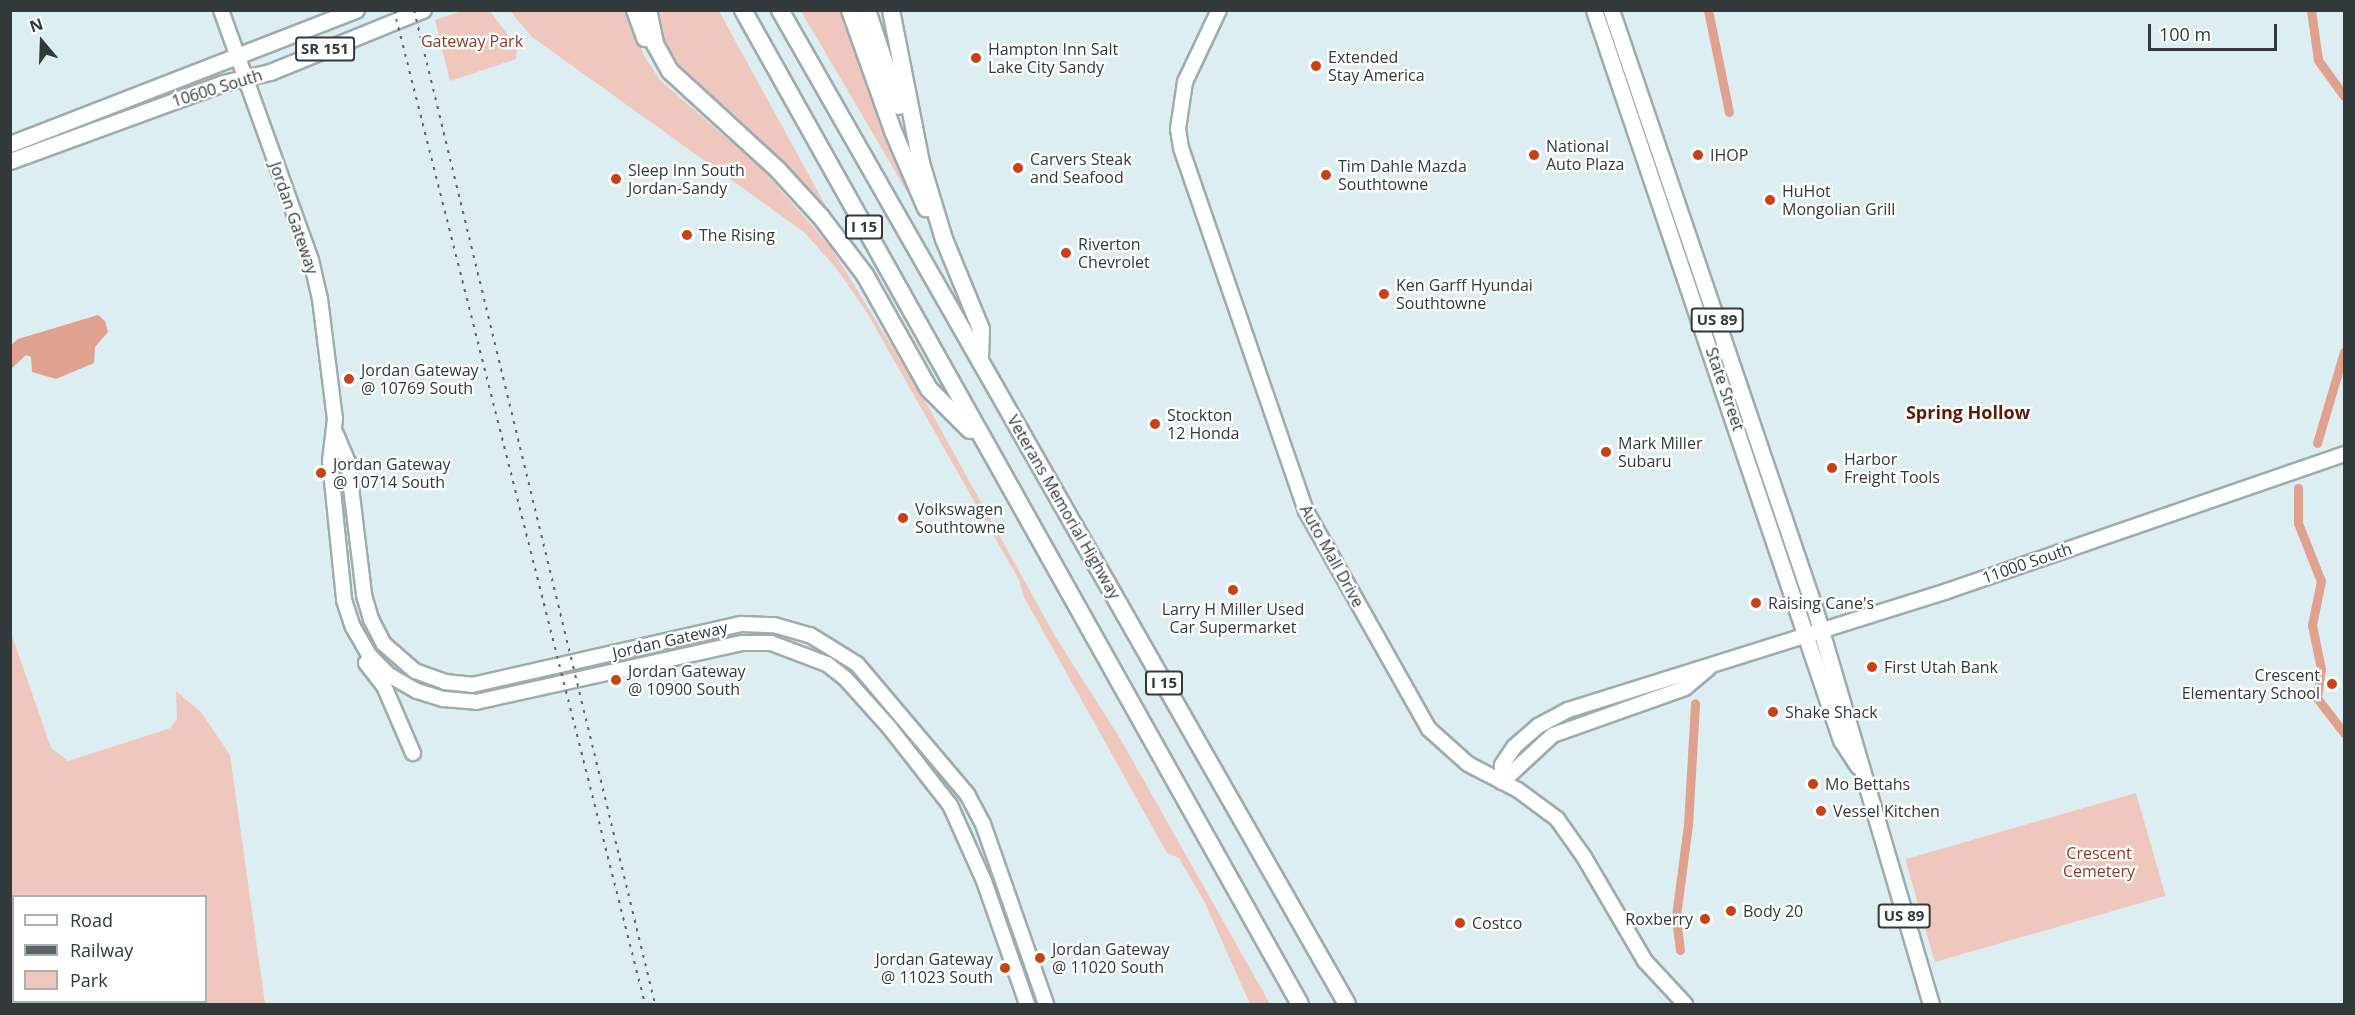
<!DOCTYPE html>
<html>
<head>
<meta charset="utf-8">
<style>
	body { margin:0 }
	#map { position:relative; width:2355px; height:1015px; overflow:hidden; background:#ddeef2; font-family:"Open Sans",sans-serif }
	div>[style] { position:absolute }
	.green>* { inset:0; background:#f0c7bc; transform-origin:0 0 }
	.water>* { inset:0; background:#e0a18f }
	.canal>* { height:9px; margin:-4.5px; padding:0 4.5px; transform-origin:4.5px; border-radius:4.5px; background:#e0a18f }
	.roads { filter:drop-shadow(2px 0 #9cacb0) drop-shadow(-2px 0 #9cacb0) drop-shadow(0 2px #9cacb0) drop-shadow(0 -2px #9cacb0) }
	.secondary>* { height:14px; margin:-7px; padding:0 7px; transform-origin:7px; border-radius:7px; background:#fff }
	.primary>* { height:15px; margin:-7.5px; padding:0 7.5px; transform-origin:7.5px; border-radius:7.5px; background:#fff }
	.highway>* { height:16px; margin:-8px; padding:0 8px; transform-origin:8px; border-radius:8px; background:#fff }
	.rail>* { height:2px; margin-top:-1px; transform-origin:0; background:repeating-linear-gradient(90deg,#5c6668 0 3px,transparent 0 9px) }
	.dots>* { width:16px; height:16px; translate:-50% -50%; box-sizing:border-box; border:3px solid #fff; border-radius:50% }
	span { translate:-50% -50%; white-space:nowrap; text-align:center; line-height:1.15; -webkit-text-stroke:4.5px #fff; paint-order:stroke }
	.shield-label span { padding:2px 4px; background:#fff; border:2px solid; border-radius:4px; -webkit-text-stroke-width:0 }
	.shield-label { font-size:15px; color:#32393b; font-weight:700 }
	.park-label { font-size:16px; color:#873b25 }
	.poi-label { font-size:16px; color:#32393b }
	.left { translate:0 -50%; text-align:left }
	.right { translate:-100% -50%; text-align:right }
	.street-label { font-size:16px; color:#32393b }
	.neighbourhood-label { font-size:18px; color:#5c1b07; font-weight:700 }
	.frame { position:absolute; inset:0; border:12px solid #32393b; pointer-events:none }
	.legend { position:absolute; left:12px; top:895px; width:195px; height:108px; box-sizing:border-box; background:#fff; border:2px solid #adb0b1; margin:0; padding:8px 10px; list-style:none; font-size:18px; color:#32393b }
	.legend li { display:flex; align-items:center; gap:12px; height:30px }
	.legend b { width:30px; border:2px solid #adb0b1 }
	.north { position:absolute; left:12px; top:12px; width:60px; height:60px; -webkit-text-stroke:4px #fff; paint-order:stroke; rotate:341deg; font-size:16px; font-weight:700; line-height:24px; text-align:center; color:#32393b }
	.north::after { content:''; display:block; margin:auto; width:21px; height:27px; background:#32393b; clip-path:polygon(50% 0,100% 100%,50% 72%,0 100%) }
	.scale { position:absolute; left:2148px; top:24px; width:129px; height:27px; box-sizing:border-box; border:3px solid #32393b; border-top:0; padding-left:8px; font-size:18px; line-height:21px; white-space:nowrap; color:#32393b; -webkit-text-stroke:4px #fff; paint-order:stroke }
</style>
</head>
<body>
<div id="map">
	<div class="green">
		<i style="clip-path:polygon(462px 11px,490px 11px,517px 47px,516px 59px,450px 81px,435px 20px)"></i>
		<i style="clip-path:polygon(510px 11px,629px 11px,644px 56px,660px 80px,762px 169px,830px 246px,920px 392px,1055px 636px,1121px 740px,1270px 1004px,1250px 1004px,1205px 903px,1179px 858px,1167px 853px,1024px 597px,1019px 580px,866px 311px,836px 268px,804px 232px,532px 37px)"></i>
		<i style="clip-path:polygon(656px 11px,719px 11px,828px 210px,768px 149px,677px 69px,664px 48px)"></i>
		<i style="clip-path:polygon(801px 11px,841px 11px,912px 194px,909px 195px)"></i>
		<i style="clip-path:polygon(evenodd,10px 630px,51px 748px,68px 761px,171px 728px,177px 719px,176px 691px,201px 712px,230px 755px,265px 1004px,11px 1004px,10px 630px,206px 896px,206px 1002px,14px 1002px,14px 896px,206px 896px)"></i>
		<i style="left:2136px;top:793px;width:107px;height:240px;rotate:74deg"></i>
	</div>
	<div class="water">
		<i style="clip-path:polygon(98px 315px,105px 321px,108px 332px,95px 347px,94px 363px,56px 379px,32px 372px,31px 357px,26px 355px,11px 369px,11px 345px,18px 339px)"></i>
	</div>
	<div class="canal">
		<i style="left:1708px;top:10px;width:104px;rotate:78.4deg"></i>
		<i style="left:2311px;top:10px;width:50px;rotate:82deg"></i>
		<i style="left:2318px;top:60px;width:44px;rotate:54.2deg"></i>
		<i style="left:2317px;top:443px;width:95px;rotate:-73.5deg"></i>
		<i style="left:2298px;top:488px;width:35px;rotate:90deg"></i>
		<i style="left:2298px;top:523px;width:62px;rotate:68.4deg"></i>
		<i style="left:2321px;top:581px;width:45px;rotate:101.6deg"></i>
		<i style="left:2312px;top:625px;width:45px;rotate:78.4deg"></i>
		<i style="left:2321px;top:669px;width:29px;rotate:98deg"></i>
		<i style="left:2317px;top:698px;width:44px;rotate:52.4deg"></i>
		<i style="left:1680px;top:950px;width:34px;rotate:-97deg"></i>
		<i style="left:1676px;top:916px;width:92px;rotate:-82.5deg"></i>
		<i style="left:1688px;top:825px;width:122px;rotate:-86.7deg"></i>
	</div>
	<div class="roads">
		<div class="secondary">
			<i style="left:221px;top:10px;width:266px;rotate:70.2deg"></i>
			<i style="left:311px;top:260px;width:40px;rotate:77deg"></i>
			<i style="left:320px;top:299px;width:121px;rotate:82.9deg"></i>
			<i style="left:335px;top:419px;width:42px;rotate:96.8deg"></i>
			<i style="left:330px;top:461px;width:140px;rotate:84.2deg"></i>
			<i style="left:344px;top:600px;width:28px;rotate:72deg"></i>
			<i style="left:353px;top:627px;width:34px;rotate:60deg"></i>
			<i style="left:370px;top:656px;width:27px;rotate:45deg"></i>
			<i style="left:389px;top:675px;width:32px;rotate:30deg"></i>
			<i style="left:417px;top:691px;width:28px;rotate:17deg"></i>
			<i style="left:444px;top:699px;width:32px;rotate:5deg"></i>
			<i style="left:476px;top:702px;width:273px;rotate:-12.5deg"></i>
			<i style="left:743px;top:643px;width:28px"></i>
			<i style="left:771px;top:643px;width:60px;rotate:20.6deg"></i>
			<i style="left:827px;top:664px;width:23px;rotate:38deg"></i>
			<i style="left:845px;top:678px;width:66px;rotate:48.1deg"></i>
			<i style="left:889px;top:727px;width:99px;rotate:52deg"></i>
			<i style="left:950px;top:805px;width:83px;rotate:65.9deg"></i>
			<i style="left:984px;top:881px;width:130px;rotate:70.7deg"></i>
			<i style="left:1219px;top:10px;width:80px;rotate:115.3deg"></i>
			<i style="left:1185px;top:82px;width:48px;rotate:98.5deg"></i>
			<i style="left:1178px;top:129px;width:19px;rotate:81deg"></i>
			<i style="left:1181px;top:148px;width:384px;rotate:71deg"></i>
			<i style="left:1306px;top:511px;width:250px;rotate:60.6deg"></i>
			<i style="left:1429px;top:729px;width:52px;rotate:41.9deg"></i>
			<i style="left:1468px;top:764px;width:56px;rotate:27.5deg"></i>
			<i style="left:1518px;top:790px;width:49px;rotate:36.6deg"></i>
			<i style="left:1557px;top:819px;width:47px;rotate:54.6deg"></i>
			<i style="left:1584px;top:857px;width:121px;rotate:59.6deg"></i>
			<i style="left:1645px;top:961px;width:59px;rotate:47.1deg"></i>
			<i style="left:336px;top:434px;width:30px;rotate:67deg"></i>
			<i style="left:348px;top:462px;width:134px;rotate:83.1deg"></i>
			<i style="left:364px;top:595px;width:25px;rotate:74deg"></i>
			<i style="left:371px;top:619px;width:28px;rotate:63deg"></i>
			<i style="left:384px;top:644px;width:41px;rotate:41.1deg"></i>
			<i style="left:415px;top:671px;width:32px;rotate:20deg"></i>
			<i style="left:445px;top:682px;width:27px;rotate:6deg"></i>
			<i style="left:472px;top:685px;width:276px;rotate:-12.8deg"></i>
			<i style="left:741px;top:624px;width:33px;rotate:2deg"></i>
			<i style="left:774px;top:625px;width:37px;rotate:16deg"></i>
			<i style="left:810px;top:635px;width:55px;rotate:31.7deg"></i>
			<i style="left:857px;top:664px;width:170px;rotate:49.8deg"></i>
			<i style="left:967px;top:794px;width:34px;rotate:62deg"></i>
			<i style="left:983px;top:824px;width:191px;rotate:70.7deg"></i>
			<i style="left:366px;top:663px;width:29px;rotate:52deg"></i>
			<i style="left:384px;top:686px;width:73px;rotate:66.6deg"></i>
			<i style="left:1502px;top:782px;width:17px;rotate:-90deg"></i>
			<i style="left:1502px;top:765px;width:22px;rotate:-56deg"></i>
			<i style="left:1514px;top:747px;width:32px;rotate:-41deg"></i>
			<i style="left:1538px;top:726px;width:34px;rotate:-28deg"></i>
			<i style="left:1568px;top:710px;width:397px;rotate:-17.4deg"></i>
			<i style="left:1947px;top:591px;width:420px;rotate:-19deg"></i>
			<i style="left:1502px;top:782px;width:69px;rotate:-42.7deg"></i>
			<i style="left:1553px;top:735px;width:140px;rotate:-19.6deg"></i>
			<i style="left:1685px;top:688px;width:30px;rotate:-40deg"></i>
		</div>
		<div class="primary">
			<i style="left:1594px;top:10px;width:771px;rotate:71.31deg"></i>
			<i style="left:1841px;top:740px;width:31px;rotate:57deg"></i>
			<i style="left:1611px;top:10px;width:634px;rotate:71.22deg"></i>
			<i style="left:1815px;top:610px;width:411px;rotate:73.6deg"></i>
			<i style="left:10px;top:144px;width:371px;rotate:-21.2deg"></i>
			<i style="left:10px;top:161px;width:227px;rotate:-20.1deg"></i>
			<i style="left:223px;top:83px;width:48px;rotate:-13.2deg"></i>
			<i style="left:270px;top:72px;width:165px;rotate:-22.1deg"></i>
		</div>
		<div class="highway">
			<i style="left:635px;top:10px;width:30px;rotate:70deg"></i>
			<i style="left:648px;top:10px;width:35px;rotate:78deg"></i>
			<i style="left:655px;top:44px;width:31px;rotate:61deg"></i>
			<i style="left:670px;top:71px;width:145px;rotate:42.5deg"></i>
			<i style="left:777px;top:169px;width:65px;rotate:47.5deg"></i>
			<i style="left:821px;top:217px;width:73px;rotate:52.8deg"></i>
			<i style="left:865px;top:275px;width:131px;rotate:60.7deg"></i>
			<i style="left:929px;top:389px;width:58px;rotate:45deg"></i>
			<i style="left:743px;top:10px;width:1139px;rotate:60.74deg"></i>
			<i style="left:780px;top:10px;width:1144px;rotate:60.3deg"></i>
			<i style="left:850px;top:10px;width:128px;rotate:70.4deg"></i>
			<i style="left:893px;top:131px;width:84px;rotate:66.8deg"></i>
			<i style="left:867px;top:10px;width:101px;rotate:71.6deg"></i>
			<i style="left:891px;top:10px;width:156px;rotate:78.9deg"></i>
			<i style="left:921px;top:163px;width:79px;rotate:73.2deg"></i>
			<i style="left:944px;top:239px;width:97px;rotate:67.7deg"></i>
			<i style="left:981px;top:329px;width:31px;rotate:92deg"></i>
		</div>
	</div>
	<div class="rail">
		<i style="left:394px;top:10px;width:1025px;rotate:75.83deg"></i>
		<i style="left:414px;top:10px;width:1023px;rotate:76.37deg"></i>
	</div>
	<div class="dots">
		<i style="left:976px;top:58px;background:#c94114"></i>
		<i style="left:1316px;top:66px;background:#c94114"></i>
		<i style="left:1534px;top:155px;background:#c94114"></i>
		<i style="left:1698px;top:155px;background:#c94114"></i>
		<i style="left:1018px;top:168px;background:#c94114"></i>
		<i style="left:1326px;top:175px;background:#c94114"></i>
		<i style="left:616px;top:179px;background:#c94114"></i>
		<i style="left:1770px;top:200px;background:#c94114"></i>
		<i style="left:687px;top:235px;background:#c94114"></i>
		<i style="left:1066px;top:253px;background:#c94114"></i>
		<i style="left:1384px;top:294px;background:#c94114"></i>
		<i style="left:349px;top:379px;background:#c94114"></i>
		<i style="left:1155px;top:424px;background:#c94114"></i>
		<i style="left:1606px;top:452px;background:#c94114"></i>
		<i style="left:1832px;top:468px;background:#c94114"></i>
		<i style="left:321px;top:473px;background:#c94114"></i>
		<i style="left:903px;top:518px;background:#c94114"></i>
		<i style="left:1233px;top:590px;background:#c94114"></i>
		<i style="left:1756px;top:603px;background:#c94114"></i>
		<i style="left:1872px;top:667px;background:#c94114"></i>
		<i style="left:616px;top:680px;background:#c94114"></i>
		<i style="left:2332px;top:684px;background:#c94114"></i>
		<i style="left:1773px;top:712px;background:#c94114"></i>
		<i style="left:1813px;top:784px;background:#c94114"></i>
		<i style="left:1821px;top:811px;background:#c94114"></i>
		<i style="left:1731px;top:911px;background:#c94114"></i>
		<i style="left:1705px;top:919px;background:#c94114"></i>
		<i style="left:1460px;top:923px;background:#c94114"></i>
		<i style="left:1040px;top:958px;background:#c94114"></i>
		<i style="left:1005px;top:968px;background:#c94114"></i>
	</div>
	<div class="shield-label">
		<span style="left:325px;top:49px">SR 151</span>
		<span style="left:864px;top:227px">I 15</span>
		<span style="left:1717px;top:320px">US 89</span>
		<span style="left:1164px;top:683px">I 15</span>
		<span style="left:1904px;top:916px">US 89</span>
	</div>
	<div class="park-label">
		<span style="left:472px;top:41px">Gateway Park</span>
		<span style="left:2099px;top:862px">Crescent<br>Cemetery</span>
	</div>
	<div class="poi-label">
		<span class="left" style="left:988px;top:58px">Hampton Inn Salt<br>Lake City Sandy</span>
		<span class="left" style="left:1328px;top:66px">Extended<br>Stay America</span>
		<span class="left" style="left:1546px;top:155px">National<br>Auto Plaza</span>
		<span class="left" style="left:1710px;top:155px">IHOP</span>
		<span class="left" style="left:1030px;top:168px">Carvers Steak<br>and Seafood</span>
		<span class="left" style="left:1338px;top:175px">Tim Dahle Mazda<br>Southtowne</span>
		<span class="left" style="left:628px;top:179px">Sleep Inn South<br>Jordan-Sandy</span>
		<span class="left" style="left:1782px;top:200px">HuHot<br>Mongolian Grill</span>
		<span class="left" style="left:699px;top:235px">The Rising</span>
		<span class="left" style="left:1078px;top:253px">Riverton<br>Chevrolet</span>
		<span class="left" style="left:1396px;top:294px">Ken Garff Hyundai<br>Southtowne</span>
		<span class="left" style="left:361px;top:379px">Jordan Gateway<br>@ 10769 South</span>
		<span class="left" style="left:1167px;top:424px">Stockton<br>12 Honda</span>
		<span class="left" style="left:1618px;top:452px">Mark Miller<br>Subaru</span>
		<span class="left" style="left:1844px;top:468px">Harbor<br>Freight Tools</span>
		<span class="left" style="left:333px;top:473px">Jordan Gateway<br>@ 10714 South</span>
		<span class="left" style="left:915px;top:518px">Volkswagen<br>Southtowne</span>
		<span class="left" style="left:1768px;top:603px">Raising Cane's</span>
		<span style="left:1233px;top:618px">Larry H Miller Used<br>Car Supermarket</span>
		<span class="left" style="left:1884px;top:667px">First Utah Bank</span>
		<span class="left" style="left:628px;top:680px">Jordan Gateway<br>@ 10900 South</span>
		<span class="right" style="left:2320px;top:684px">Crescent<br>Elementary School</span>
		<span class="left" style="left:1785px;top:712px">Shake Shack</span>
		<span class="left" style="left:1825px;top:784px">Mo Bettahs</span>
		<span class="left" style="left:1833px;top:811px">Vessel Kitchen</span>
		<span class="left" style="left:1743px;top:911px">Body 20</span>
		<span class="right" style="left:1693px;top:919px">Roxberry</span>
		<span class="left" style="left:1472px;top:923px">Costco</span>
		<span class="left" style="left:1052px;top:958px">Jordan Gateway<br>@ 11020 South</span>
		<span class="right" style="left:993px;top:968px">Jordan Gateway<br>@ 11023 South</span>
	</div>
	<div class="street-label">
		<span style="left:217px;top:88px;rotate:-17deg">10600 South</span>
		<span style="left:294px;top:218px;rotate:71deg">Jordan Gateway</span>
		<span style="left:1725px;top:389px;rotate:71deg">State Street</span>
		<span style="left:1064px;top:507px;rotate:60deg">Veterans Memorial Highway</span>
		<span style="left:1332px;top:556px;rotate:61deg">Auto Mall Drive</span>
		<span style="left:2027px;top:563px;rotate:-19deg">11000 South</span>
		<span style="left:670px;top:640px;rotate:-13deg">Jordan Gateway</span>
	</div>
	<div class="neighbourhood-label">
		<span style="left:1968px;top:412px">Spring Hollow</span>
	</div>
	<div class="frame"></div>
	<ul class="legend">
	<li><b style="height:8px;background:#fff"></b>Road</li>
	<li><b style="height:8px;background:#5c6668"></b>Railway</li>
	<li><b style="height:16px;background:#f0c7bc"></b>Park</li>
	</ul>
	<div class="north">N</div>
	<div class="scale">100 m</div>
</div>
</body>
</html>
